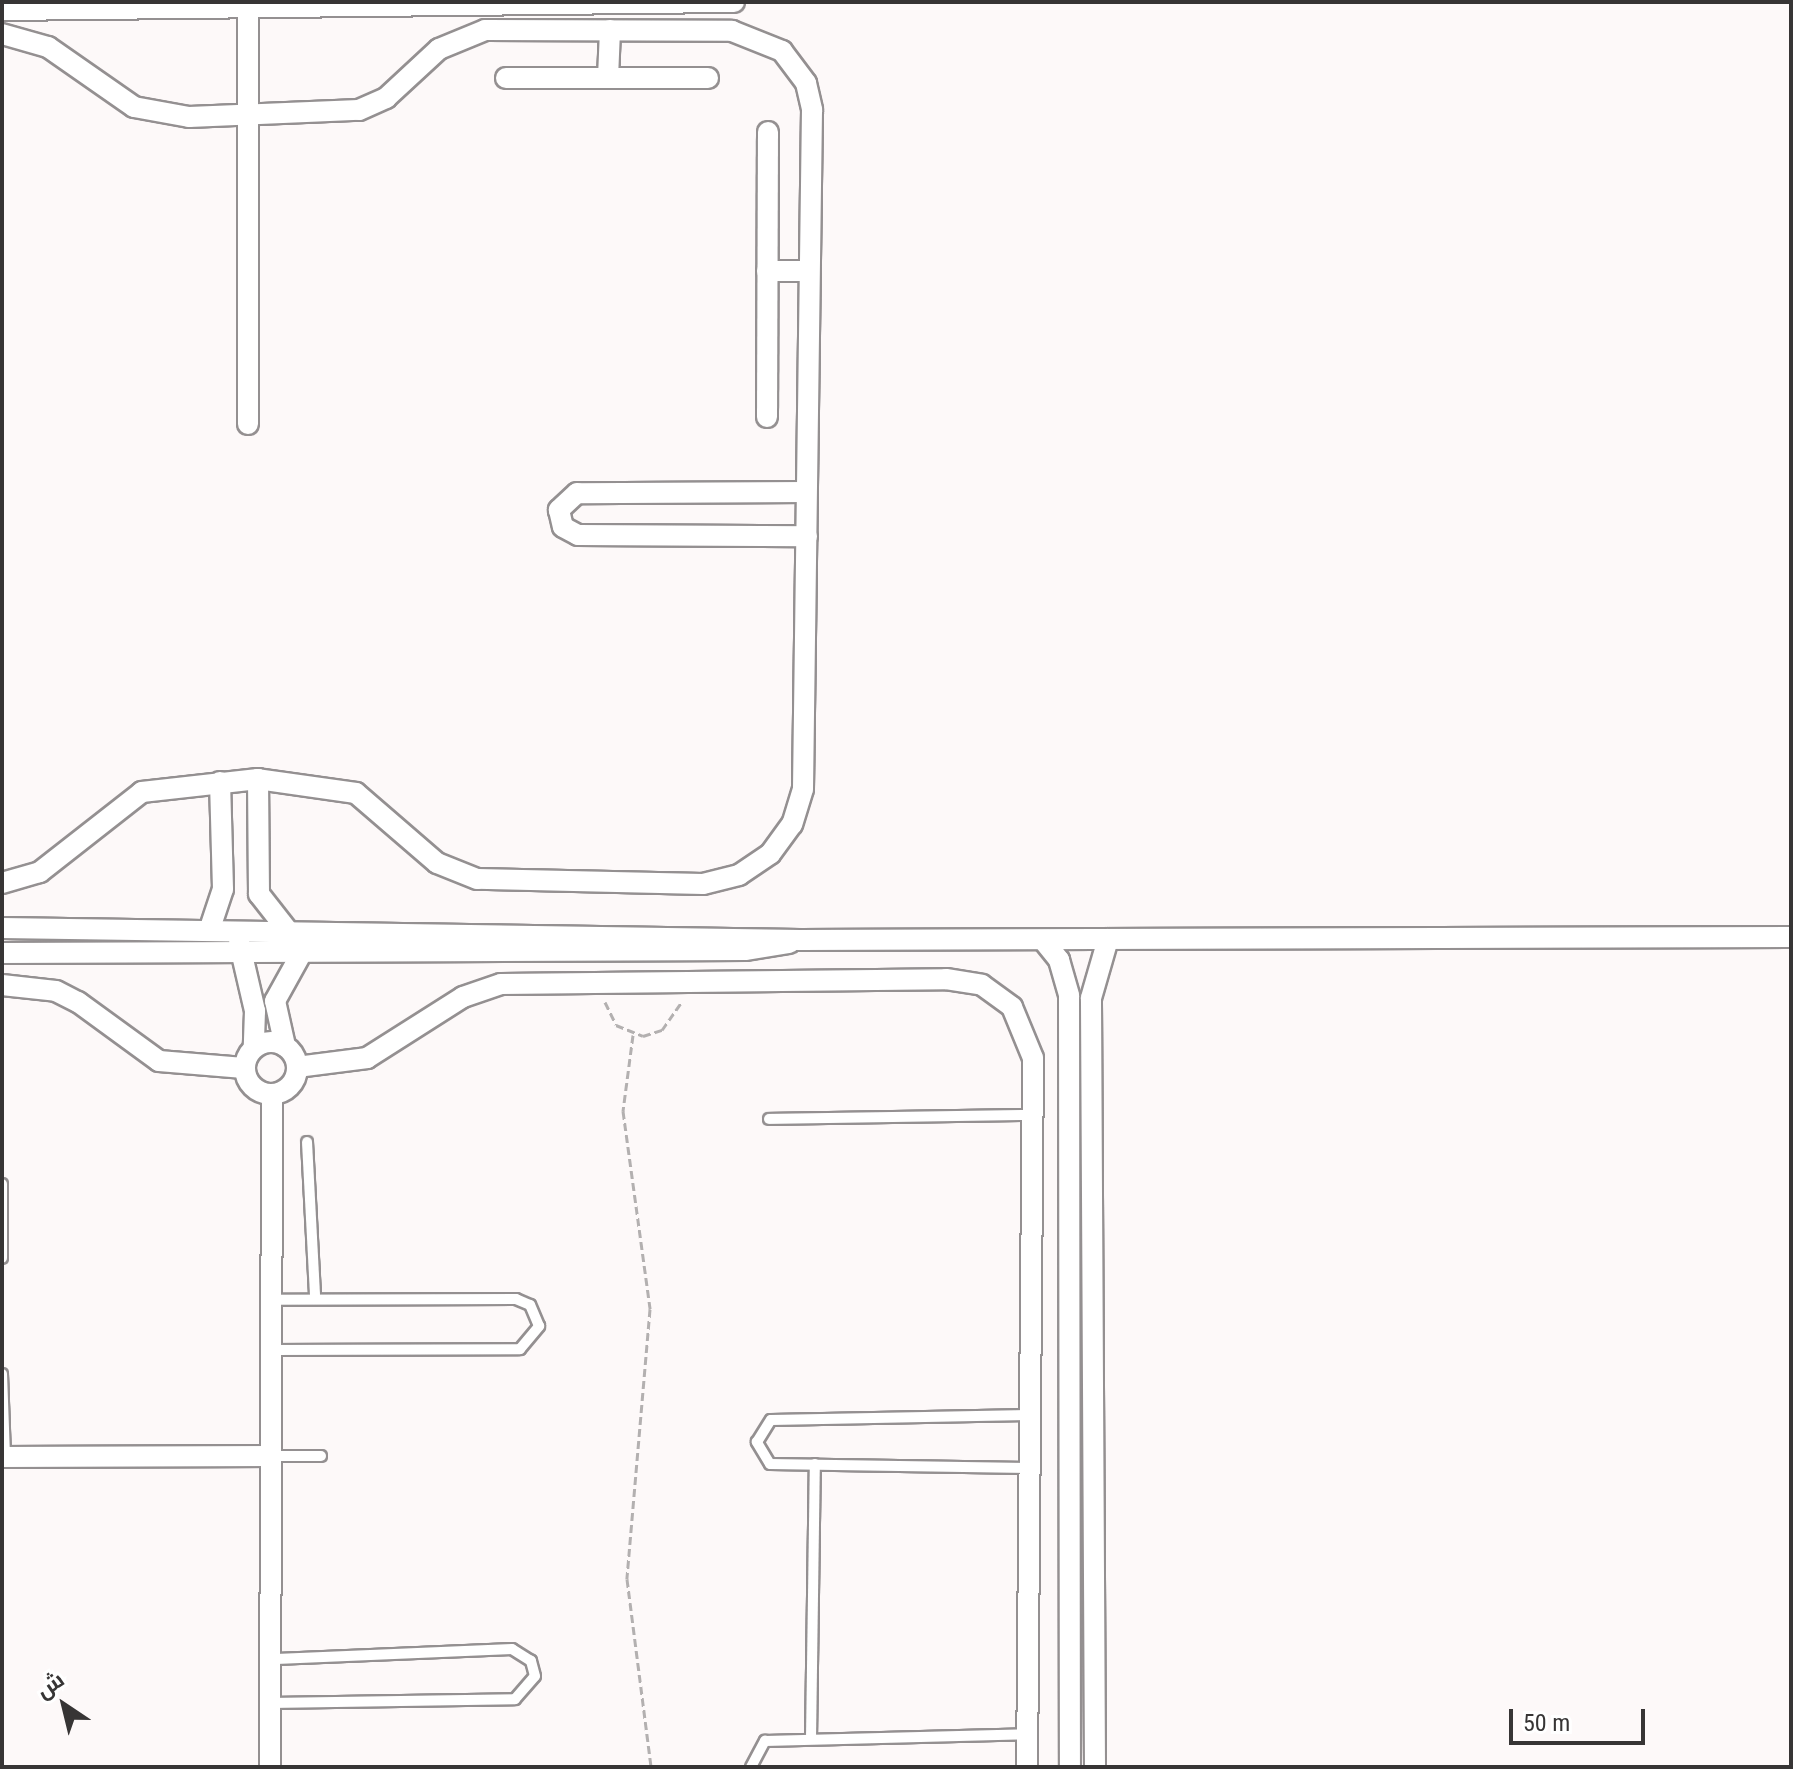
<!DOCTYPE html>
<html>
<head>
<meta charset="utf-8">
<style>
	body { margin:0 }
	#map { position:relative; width:1793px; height:1769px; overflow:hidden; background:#fdf9f9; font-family:"Roboto Condensed",Cairo,sans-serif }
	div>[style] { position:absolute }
	.path>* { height:3px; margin-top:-1.5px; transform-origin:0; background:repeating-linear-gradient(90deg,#b3b0b0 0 8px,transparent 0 12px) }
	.roads { filter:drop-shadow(2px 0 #949091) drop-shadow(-2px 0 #949091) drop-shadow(0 2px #949091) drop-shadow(0 -2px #949091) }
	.service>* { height:10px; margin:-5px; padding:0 5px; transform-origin:5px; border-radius:5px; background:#fff }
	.minor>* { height:20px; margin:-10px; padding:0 10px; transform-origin:10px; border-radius:10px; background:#fff }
	.minor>.ring { margin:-10px; padding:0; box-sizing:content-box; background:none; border:20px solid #fff; border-radius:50% }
	span { translate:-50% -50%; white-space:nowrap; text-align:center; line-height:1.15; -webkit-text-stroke:8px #fff; paint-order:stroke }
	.frame { position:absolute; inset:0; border:4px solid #373535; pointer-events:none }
	.north { position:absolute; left:24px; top:1665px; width:80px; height:80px; -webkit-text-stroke:6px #fff; paint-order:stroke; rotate:325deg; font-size:22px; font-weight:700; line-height:32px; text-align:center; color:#373535 }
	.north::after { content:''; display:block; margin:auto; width:28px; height:36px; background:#373535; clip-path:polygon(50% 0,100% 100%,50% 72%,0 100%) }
	.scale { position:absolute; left:1509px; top:1709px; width:136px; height:36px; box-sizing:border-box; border:4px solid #373535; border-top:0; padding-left:10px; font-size:24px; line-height:28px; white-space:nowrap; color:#373535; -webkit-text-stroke:6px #fff; paint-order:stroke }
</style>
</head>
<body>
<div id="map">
	<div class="path">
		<i style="left:605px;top:1002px;width:25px;rotate:64deg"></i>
		<i style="left:616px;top:1025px;width:29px;rotate:22deg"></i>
		<i style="left:643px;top:1036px;width:20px;rotate:-18deg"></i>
		<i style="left:662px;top:1030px;width:35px;rotate:-55deg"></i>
		<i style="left:633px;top:1035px;width:77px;rotate:97.5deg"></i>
		<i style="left:623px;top:1111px;width:200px;rotate:82.2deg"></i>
		<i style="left:650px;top:1309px;width:271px;rotate:94.9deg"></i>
		<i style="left:627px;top:1579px;width:190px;rotate:82.7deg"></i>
	</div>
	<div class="roads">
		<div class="service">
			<i style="left:769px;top:1119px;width:263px;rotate:-0.9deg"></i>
			<i style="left:307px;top:1142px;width:155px;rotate:87deg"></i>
			<i style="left:2px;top:1184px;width:74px;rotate:90deg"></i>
			<i style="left:272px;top:1350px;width:248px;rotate:-0.2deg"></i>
			<i style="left:520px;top:1349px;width:30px;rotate:-50deg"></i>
			<i style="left:539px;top:1326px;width:23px;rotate:-113deg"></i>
			<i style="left:530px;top:1305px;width:15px;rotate:-157deg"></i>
			<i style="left:516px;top:1299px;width:244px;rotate:179.8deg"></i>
			<i style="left:2px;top:1374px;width:83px;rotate:87.9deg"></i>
			<i style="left:272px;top:1456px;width:49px"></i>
			<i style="left:1028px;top:1468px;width:258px;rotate:-179.1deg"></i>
			<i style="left:770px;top:1464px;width:26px;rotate:-121deg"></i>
			<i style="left:757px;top:1442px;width:26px;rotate:-58deg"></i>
			<i style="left:771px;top:1420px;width:257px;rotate:-1.1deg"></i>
			<i style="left:270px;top:1703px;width:245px;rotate:-0.9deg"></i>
			<i style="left:515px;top:1699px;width:30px;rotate:-49deg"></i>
			<i style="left:535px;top:1676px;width:16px;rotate:-105deg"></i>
			<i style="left:531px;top:1661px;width:22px;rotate:-148deg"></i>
			<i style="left:512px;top:1649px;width:242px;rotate:177.6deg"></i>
			<i style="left:811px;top:1739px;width:275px;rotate:-89.2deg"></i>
			<i style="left:751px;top:1767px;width:30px;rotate:-62deg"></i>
			<i style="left:765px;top:1741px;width:262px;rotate:-1.5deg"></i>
		</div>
		<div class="minor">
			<i style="left:2px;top:10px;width:732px;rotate:-0.63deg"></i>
			<i style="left:2px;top:34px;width:48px;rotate:15.8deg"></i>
			<i style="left:48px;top:47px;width:105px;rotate:34.9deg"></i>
			<i style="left:134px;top:107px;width:56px;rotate:10.3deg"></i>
			<i style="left:189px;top:117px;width:170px;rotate:-2.4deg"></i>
			<i style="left:359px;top:110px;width:30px;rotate:-24deg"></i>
			<i style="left:386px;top:98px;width:72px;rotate:-42.8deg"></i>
			<i style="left:439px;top:49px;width:50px;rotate:-22.4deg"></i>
			<i style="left:485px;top:30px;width:247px;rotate:0.2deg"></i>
			<i style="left:732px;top:31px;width:54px;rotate:21.8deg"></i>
			<i style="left:782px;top:51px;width:40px;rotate:53deg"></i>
			<i style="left:806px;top:83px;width:28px;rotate:77deg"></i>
			<i style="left:812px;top:110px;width:679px;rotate:90.76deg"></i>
			<i style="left:803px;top:789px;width:37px;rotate:107deg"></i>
			<i style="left:792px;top:824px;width:37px;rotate:126deg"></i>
			<i style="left:770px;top:854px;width:37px;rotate:146deg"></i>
			<i style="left:739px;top:875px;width:37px;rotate:166deg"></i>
			<i style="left:703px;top:884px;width:226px;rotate:-178.7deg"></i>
			<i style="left:477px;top:879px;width:43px;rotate:-158.2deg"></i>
			<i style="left:437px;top:863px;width:107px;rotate:-139.2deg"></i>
			<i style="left:356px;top:793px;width:99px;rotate:-171.9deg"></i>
			<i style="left:258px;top:779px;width:117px;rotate:173.6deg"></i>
			<i style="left:142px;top:792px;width:130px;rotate:141.9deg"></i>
			<i style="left:40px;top:872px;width:40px;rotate:164deg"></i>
			<i style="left:506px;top:78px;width:202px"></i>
			<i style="left:608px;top:78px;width:48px;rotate:-87.6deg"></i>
			<i style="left:767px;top:271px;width:42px"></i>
			<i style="left:767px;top:417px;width:285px;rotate:-89.8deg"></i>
			<i style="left:248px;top:424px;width:417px;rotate:-90deg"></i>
			<i style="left:806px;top:492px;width:229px;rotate:179.7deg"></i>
			<i style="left:577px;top:493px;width:25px;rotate:137deg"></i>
			<i style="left:559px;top:510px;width:17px;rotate:77deg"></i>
			<i style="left:563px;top:527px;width:17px;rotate:28deg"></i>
			<i style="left:578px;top:535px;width:229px;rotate:0.3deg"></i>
			<i style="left:258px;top:779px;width:115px;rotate:89.5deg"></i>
			<i style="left:259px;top:894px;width:47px;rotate:51.9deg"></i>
			<i style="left:2px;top:928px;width:798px;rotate:0.86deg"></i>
			<i style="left:800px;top:940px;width:991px;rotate:-0.17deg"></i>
			<i style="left:209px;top:931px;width:44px;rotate:-71.6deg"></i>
			<i style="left:223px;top:889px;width:107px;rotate:-91.6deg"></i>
			<i style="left:1043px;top:940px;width:26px;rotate:51deg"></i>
			<i style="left:1059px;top:960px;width:37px;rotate:74deg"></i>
			<i style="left:1069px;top:996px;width:771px;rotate:89.93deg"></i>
			<i style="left:239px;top:942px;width:71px;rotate:76.9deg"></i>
			<i style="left:255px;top:1011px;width:37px;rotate:92deg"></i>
			<i style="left:2px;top:953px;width:743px;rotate:-0.23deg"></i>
			<i style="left:745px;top:950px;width:45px;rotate:-9deg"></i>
			<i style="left:2px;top:985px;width:54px;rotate:6.3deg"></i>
			<i style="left:56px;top:991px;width:25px;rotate:27deg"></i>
			<i style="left:78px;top:1002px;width:100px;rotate:36.1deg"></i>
			<i style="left:159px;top:1061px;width:85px;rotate:4.7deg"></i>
			<i class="ring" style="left:245px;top:1042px;width:32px;height:32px"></i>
			<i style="left:285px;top:1046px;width:46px;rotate:-102.5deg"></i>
			<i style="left:275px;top:1001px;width:54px;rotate:-61deg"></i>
			<i style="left:297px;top:1067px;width:71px;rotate:-7.3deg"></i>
			<i style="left:367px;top:1058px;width:114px;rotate:-32.4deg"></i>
			<i style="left:463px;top:997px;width:40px;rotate:-18.9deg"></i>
			<i style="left:501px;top:984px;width:445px;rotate:-0.6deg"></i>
			<i style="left:946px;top:979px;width:36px;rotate:9deg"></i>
			<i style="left:982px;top:985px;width:37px;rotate:36deg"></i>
			<i style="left:1012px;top:1007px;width:55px;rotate:67.6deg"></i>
			<i style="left:1033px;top:1058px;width:709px;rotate:90.48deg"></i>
			<i style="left:2px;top:1457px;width:270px;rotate:-0.2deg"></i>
			<i style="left:270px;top:1767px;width:672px;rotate:-89.83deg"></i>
			<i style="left:1095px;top:1767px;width:769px;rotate:-90.3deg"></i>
			<i style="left:1091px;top:998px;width:61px;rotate:-73.9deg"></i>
		</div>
	</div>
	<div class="frame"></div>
	<div class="north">ش</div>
	<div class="scale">50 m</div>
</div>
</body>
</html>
